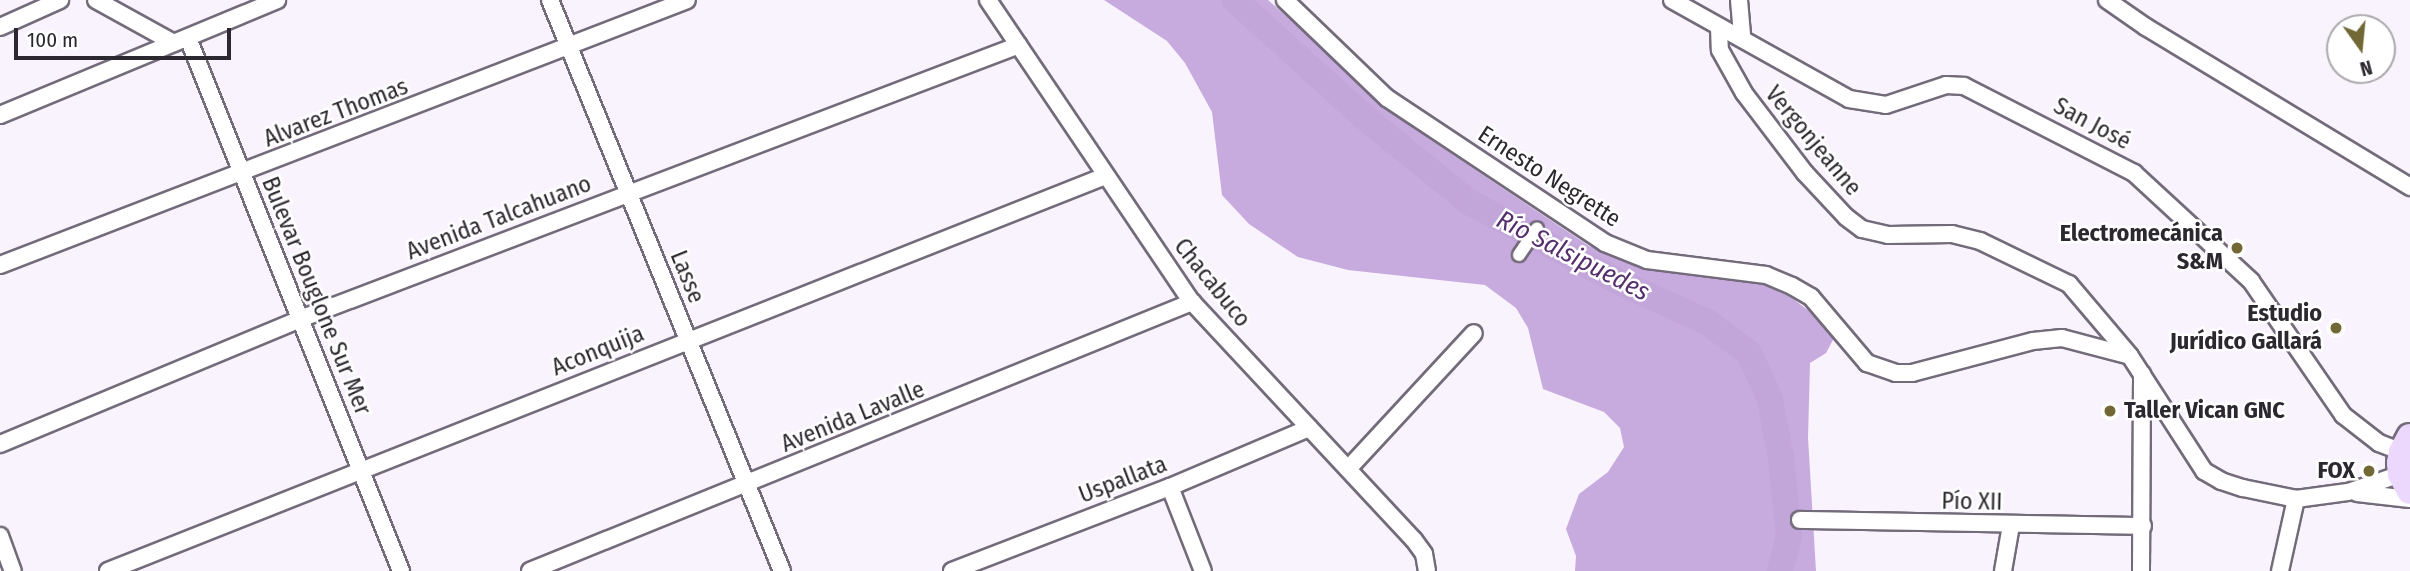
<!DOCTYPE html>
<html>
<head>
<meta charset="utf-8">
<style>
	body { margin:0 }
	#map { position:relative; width:2410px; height:571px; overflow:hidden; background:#f9f3fd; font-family:"Fira Sans Condensed",sans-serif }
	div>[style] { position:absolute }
	.forest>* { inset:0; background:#c7aade }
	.river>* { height:26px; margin:-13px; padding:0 13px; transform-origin:13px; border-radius:13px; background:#c2a5d9 }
	.roads { filter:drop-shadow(2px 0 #736b7a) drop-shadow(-2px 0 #736b7a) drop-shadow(0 2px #736b7a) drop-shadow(0 -2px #736b7a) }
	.pedestrian>* { height:12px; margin:-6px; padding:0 6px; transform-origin:6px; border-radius:6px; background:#fff }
	.minor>* { height:16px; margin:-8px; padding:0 8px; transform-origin:8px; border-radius:8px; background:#fff }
	.primary>* { height:26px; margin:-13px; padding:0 13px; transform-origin:13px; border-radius:13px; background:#ecd7fd }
	.dots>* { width:19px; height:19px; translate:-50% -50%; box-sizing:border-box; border:4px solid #fff; border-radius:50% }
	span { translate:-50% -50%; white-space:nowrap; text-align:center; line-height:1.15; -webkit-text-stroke:5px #fff; paint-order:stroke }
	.street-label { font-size:24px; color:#2c282f }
	.poi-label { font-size:24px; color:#2c282f; font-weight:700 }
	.right { translate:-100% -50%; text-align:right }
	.left { translate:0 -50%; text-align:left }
	.water-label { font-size:26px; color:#542e6d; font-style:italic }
	.north { position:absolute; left:2326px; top:14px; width:70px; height:70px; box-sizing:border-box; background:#fff; border:2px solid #aba9ac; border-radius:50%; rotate:165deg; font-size:19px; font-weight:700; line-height:28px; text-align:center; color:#2c282f }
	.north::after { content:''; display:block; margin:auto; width:24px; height:32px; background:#716835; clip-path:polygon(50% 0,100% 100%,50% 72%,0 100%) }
	.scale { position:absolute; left:14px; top:28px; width:217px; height:32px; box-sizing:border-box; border:4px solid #2c282f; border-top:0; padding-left:9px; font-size:21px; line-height:24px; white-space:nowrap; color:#2c282f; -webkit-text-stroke:5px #fff; paint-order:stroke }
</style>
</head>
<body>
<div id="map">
	<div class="forest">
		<i style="clip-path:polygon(1104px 0,1268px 0,1413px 128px,1589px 246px,1662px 272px,1756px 281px,1792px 298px,1822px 321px,1834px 338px,1826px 353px,1810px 363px,1808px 438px,1816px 571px,1575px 571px,1576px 556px,1566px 529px,1579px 494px,1608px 472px,1624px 447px,1620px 428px,1604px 412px,1543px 389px,1528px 328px,1516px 308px,1485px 285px,1348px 270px,1298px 257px,1249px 224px,1222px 195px,1212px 112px,1185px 63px,1167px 41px)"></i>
	</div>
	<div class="river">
		<i style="left:1235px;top:0;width:173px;rotate:42.2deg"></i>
		<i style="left:1363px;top:116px;width:136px;rotate:39.1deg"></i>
		<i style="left:1469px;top:202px;width:168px;rotate:28.1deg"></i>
		<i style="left:1617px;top:281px;width:99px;rotate:24.5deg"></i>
		<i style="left:1707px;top:322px;width:52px;rotate:36.4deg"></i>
		<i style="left:1749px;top:353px;width:51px;rotate:65.5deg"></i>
		<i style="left:1770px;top:399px;width:61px;rotate:79.6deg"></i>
		<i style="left:1781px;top:459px;width:78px;rotate:84.1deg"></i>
		<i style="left:1789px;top:537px;width:35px;rotate:105deg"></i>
	</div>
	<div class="roads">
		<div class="pedestrian">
			<i style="left:1519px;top:255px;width:32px;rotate:-56deg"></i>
		</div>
		<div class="minor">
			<i style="left:96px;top:0;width:89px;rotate:28.9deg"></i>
			<i style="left:550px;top:0;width:616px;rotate:67.89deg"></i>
			<i style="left:988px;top:0;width:364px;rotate:56deg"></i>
			<i style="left:1192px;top:302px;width:325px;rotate:47deg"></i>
			<i style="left:1414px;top:540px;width:17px;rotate:54deg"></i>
			<i style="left:1424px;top:554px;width:17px;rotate:80deg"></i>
			<i style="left:1285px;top:0;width:141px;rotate:43.9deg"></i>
			<i style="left:1387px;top:98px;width:262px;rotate:33.6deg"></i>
			<i style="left:1605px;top:243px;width:45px;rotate:22deg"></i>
			<i style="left:1647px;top:260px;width:120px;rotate:7.2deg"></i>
			<i style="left:1766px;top:275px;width:28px;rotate:23deg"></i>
			<i style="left:1792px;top:286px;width:22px;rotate:30deg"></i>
			<i style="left:1811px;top:297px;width:87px;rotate:49.7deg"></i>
			<i style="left:1867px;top:363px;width:31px;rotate:19deg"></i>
			<i style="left:1896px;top:373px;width:16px"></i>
			<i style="left:1912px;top:373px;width:125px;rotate:-14.8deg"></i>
			<i style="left:2033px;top:341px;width:29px;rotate:-6deg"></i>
			<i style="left:2062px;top:338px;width:70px;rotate:14.8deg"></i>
			<i style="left:1672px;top:0;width:203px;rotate:29.2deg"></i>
			<i style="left:1849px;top:99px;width:37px;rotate:9deg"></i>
			<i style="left:1886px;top:105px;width:63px;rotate:-18.4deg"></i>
			<i style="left:1946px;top:85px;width:18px;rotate:3deg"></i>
			<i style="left:1964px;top:86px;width:191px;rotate:27.1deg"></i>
			<i style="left:2134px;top:173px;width:159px;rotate:42.7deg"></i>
			<i style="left:2251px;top:281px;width:163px;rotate:55.5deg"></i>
			<i style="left:2343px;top:415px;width:46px;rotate:37.9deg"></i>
			<i style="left:2379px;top:443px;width:25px;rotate:21deg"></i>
			<i style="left:1739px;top:0;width:37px;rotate:85deg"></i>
			<i style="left:2107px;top:0;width:47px;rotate:34.7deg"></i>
			<i style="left:2146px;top:27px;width:309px;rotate:31.2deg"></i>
			<i style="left:0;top:27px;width:66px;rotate:-24.2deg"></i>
			<i style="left:1719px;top:27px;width:23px;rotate:88deg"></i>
			<i style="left:1720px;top:50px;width:49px;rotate:60.8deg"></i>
			<i style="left:1744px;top:93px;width:101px;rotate:52.7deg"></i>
			<i style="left:1805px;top:173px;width:60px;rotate:47deg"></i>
			<i style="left:1846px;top:217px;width:20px;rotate:37deg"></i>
			<i style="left:1862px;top:229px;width:27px;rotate:13deg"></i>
			<i style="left:1888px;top:235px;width:64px;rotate:-0.9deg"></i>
			<i style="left:1952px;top:234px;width:29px;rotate:14deg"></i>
			<i style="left:1980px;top:241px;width:99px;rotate:25.8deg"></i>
			<i style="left:2069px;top:284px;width:94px;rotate:49.7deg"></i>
			<i style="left:2130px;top:356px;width:137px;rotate:57.2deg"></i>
			<i style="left:2204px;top:471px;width:20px;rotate:30deg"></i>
			<i style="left:2221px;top:481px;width:23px;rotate:18deg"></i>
			<i style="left:2243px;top:488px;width:54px;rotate:11.7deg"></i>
			<i style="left:2296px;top:499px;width:52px;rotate:-7.7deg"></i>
			<i style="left:2348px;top:492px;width:56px;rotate:-18.8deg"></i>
			<i style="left:188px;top:38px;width:574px;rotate:68.22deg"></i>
			<i style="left:0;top:115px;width:300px;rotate:-22.5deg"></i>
			<i style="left:0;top:265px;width:736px;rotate:-21.09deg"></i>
			<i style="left:0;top:444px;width:325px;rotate:-22.6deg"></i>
			<i style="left:300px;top:319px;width:769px;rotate:-20.86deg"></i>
			<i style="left:1348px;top:469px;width:185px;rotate:-47.2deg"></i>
			<i style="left:1170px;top:487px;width:90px;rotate:68.6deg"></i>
			<i style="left:2357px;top:493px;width:53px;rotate:6.5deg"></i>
			<i style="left:1800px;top:520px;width:343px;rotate:1deg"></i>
			<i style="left:0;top:536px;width:37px;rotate:70deg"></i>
			<i style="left:108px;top:571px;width:1072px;rotate:-21.61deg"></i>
			<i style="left:530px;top:571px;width:715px;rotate:-22.11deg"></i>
			<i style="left:952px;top:571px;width:234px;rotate:-21.1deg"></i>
			<i style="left:1170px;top:487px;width:151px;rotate:-23deg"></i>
			<i style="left:2003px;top:571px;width:47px;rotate:-80.1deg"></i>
			<i style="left:2141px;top:571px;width:197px;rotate:-89.7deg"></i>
			<i style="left:2280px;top:571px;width:74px;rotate:-77.5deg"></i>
		</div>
		<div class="primary">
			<i style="left:2410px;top:437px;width:17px;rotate:118deg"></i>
			<i style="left:2402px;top:452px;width:11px;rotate:100deg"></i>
			<i style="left:2400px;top:463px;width:11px;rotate:85deg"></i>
			<i style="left:2401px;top:474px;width:19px;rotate:62deg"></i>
		</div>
	</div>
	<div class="dots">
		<i style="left:2237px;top:248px;background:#716835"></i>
		<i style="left:2336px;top:328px;background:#716835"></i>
		<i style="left:2110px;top:411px;background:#716835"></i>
		<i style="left:2369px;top:471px;background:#716835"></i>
	</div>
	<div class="street-label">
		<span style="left:336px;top:113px;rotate:-21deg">Alvarez Thomas</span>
		<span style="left:2092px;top:124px;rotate:28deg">San José</span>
		<span style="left:1813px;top:141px;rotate:50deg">Vergonjeanne</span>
		<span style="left:1549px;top:177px;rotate:33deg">Ernesto Negrette</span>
		<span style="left:499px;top:218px;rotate:-21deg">Avenida Talcahuano</span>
		<span style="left:687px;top:277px;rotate:68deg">Lasse</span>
		<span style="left:1212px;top:283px;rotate:51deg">Chacabuco</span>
		<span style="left:316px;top:296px;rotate:68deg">Bulevar Bouglone Sur Mer</span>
		<span style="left:598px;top:351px;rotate:-22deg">Aconquija</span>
		<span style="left:853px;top:417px;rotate:-22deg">Avenida Lavalle</span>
		<span style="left:1123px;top:480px;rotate:-21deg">Uspallata</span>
		<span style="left:1972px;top:502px;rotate:1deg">Pío XII</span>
	</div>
	<div class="poi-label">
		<span class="right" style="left:2223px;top:248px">Electromecánica<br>S&amp;M</span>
		<span class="right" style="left:2322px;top:328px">Estudio<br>Jurídico Gallará</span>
		<span class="left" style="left:2124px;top:411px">Taller Vican GNC</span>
		<span class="right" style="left:2355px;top:471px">FOX</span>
	</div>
	<div class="water-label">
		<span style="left:1573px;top:256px;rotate:27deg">Río Salsipuedes</span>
	</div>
	<div class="north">N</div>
	<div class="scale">100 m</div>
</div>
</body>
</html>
